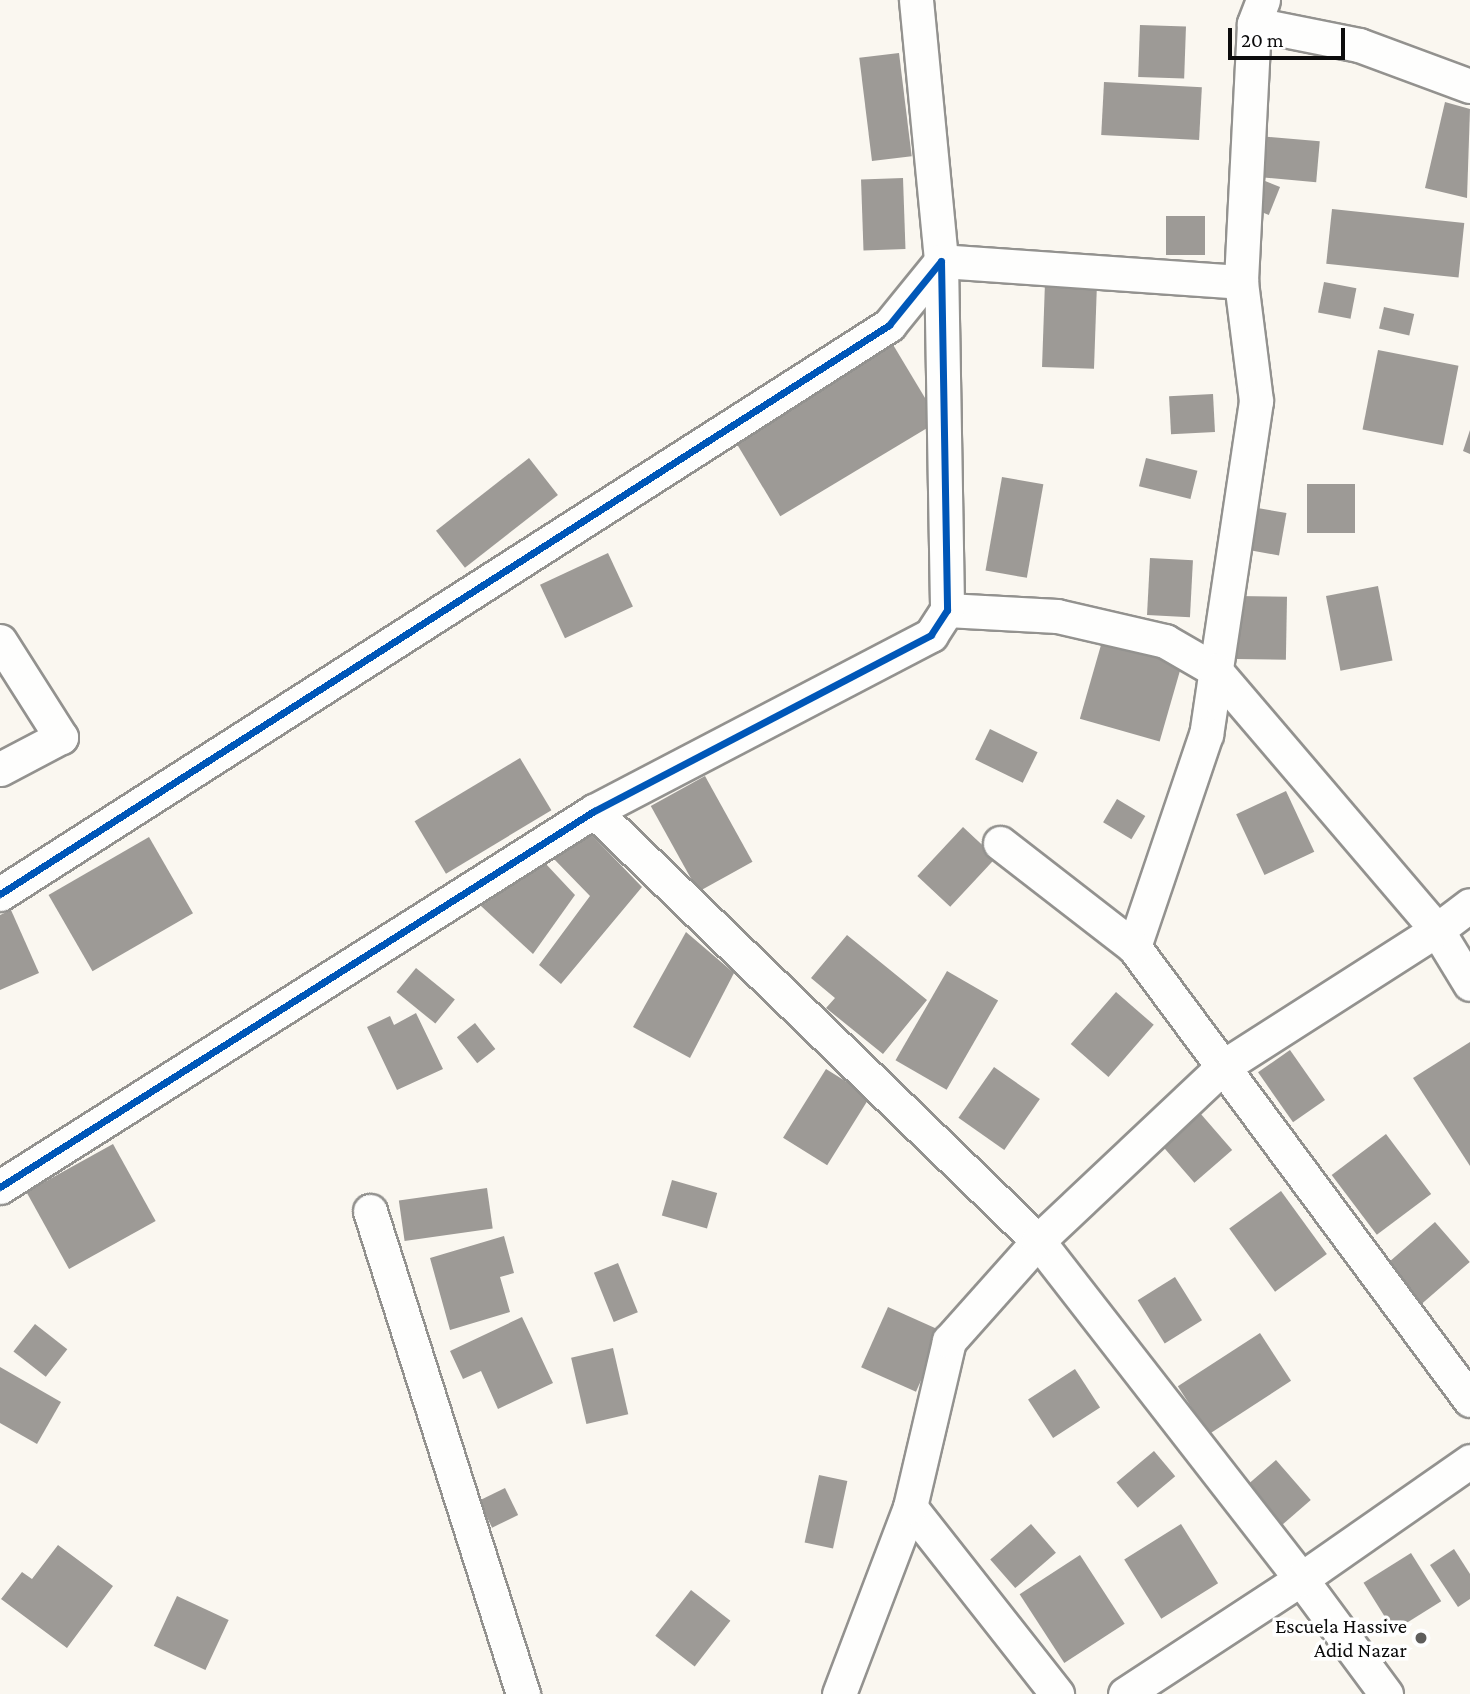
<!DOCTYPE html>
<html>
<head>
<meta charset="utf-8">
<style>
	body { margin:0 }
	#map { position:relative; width:1470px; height:1694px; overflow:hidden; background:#faf7f0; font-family:"Crimson Pro",serif }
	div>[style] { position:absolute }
	.building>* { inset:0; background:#9d9a96; transform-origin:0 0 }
	.roads { filter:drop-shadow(2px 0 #93928f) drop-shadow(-2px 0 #93928f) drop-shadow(0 2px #93928f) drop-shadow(0 -2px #93928f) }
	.minor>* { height:33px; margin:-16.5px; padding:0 16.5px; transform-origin:16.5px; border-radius:16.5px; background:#fefefd }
	.cycleway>* { height:7px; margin:-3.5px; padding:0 3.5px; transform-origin:3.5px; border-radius:3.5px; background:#0057b8 }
	.dots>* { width:19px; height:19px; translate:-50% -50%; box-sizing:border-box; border:4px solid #fff; border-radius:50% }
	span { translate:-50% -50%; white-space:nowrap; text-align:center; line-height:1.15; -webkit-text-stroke:7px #fff; paint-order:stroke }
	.poi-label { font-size:21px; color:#0c0c0c }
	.right { translate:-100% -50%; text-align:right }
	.scale { position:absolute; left:1228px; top:28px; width:117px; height:32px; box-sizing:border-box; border:4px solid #0c0c0c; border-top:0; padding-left:9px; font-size:21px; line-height:24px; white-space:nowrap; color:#0c0c0c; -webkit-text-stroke:5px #fff; paint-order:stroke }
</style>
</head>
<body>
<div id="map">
	<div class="building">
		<i style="left:1140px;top:25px;width:46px;height:52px;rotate:2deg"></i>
		<i style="left:899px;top:53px;width:104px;height:40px;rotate:83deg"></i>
		<i style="left:1104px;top:82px;width:98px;height:53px;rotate:3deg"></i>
		<i style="clip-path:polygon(1445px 102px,1470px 109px,1467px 198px,1425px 188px)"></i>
		<i style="left:1259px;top:136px;width:61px;height:41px;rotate:5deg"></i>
		<i style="left:1255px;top:177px;width:27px;height:30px;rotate:22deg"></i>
		<i style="left:903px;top:178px;width:71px;height:42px;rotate:88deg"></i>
		<i style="left:1332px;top:209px;width:133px;height:55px;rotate:6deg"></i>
		<i style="left:1166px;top:216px;width:39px;height:39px"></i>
		<i style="left:1045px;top:282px;width:52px;height:85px;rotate:2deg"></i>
		<i style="left:1324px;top:282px;width:33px;height:31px;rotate:11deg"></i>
		<i style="left:1384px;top:307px;width:31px;height:22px;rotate:13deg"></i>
		<i style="left:892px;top:343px;width:91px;height:185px;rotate:59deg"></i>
		<i style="left:1378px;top:350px;width:82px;height:81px;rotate:11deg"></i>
		<i style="left:1213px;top:394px;width:38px;height:44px;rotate:87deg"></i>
		<i style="clip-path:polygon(1470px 430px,1470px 454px,1463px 451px)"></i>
		<i style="left:529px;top:458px;width:47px;height:118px;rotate:52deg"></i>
		<i style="left:1146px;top:458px;width:53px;height:29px;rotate:14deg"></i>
		<i style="left:1002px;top:477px;width:42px;height:95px;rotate:10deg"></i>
		<i style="left:1355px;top:484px;width:49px;height:48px;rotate:90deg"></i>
		<i style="left:1252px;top:507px;width:35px;height:43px;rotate:10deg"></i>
		<i style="left:608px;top:553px;width:59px;height:75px;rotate:65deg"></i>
		<i style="left:1150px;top:558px;width:43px;height:57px;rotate:3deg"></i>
		<i style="left:1378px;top:586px;width:76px;height:53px;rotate:79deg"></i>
		<i style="left:1237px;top:596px;width:50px;height:63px;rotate:1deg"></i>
		<i style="left:1103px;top:638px;width:83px;height:84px;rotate:16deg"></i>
		<i style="left:990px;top:729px;width:53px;height:34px;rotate:26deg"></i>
		<i style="left:520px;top:758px;width:61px;height:123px;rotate:59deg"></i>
		<i style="left:705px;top:776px;width:98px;height:62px;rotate:61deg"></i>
		<i style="left:1286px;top:791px;width:67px;height:55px;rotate:65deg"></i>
		<i style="left:1117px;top:799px;width:33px;height:27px;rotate:31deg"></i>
		<i style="clip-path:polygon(584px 827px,642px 887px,561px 984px,539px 965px,590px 896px,553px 858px)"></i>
		<i style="left:963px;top:827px;width:45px;height:67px;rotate:43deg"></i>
		<i style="left:149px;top:837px;width:88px;height:116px;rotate:60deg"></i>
		<i style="clip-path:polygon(545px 863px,575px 895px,533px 954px,481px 906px)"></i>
		<i style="clip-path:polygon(11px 910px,39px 973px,0 990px,0 915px)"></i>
		<i style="clip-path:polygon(686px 932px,734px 973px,690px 1058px,633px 1027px)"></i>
		<i style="clip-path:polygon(847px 935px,927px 1000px,883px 1054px,826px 1008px,835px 998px,811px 978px)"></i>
		<i style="left:416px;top:968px;width:50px;height:31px;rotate:39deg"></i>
		<i style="left:947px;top:971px;width:59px;height:103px;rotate:30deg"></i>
		<i style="left:1116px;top:992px;width:50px;height:69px;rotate:41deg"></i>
		<i style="clip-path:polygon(416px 1013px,443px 1069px,397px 1090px,367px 1027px,390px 1016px,394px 1025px)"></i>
		<i style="left:475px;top:1023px;width:33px;height:23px;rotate:52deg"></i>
		<i style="clip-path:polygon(1470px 1042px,1470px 1166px,1413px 1078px)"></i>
		<i style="left:1290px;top:1050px;width:61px;height:39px;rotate:55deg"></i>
		<i style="left:994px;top:1067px;width:56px;height:62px;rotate:35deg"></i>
		<i style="left:826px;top:1069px;width:52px;height:81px;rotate:32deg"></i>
		<i style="left:1200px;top:1113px;width:49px;height:50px;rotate:49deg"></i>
		<i style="left:1386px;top:1134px;width:75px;height:68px;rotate:53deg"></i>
		<i style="left:113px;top:1144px;width:88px;height:99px;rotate:61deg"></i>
		<i style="left:672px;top:1180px;width:47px;height:37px;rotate:16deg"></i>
		<i style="left:487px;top:1188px;width:41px;height:89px;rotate:82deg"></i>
		<i style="left:1281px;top:1191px;width:78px;height:64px;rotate:54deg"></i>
		<i style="left:1435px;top:1222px;width:53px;height:65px;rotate:49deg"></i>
		<i style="clip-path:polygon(504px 1236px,514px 1273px,500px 1277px,510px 1312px,450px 1330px,430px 1258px)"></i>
		<i style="left:618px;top:1263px;width:53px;height:26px;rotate:68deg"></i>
		<i style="left:1175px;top:1277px;width:51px;height:44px;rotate:58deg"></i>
		<i style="left:888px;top:1307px;width:60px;height:66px;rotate:24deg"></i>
		<i style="clip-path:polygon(522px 1317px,553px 1383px,498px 1409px,481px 1371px,463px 1379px,450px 1351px)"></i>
		<i style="left:35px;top:1324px;width:41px;height:35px;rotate:38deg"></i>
		<i style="left:1260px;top:1333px;width:57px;height:98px;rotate:57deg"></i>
		<i style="left:613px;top:1348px;width:68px;height:43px;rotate:77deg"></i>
		<i style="clip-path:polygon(0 1367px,61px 1402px,37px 1444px,0 1423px)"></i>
		<i style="left:1075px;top:1369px;width:46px;height:56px;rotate:57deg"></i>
		<i style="left:1154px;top:1451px;width:33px;height:49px;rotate:50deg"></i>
		<i style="left:1276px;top:1460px;width:53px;height:45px;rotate:49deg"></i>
		<i style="left:819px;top:1475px;width:29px;height:69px;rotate:12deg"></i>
		<i style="left:505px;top:1488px;width:30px;height:29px;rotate:64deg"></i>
		<i style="left:1031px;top:1524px;width:38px;height:54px;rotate:49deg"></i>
		<i style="left:1181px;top:1524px;width:70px;height:67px;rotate:58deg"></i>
		<i style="clip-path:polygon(58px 1545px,113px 1586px,67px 1648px,1px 1599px,22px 1572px,32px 1579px)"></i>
		<i style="clip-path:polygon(1454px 1549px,1470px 1574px,1470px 1599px,1458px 1607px,1430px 1565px)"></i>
		<i style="left:1411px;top:1553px;width:57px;height:56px;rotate:58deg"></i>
		<i style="left:1080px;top:1555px;width:82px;height:72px;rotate:57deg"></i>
		<i style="left:691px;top:1590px;width:50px;height:58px;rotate:38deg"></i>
		<i style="left:177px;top:1596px;width:57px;height:55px;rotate:25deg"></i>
	</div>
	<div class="roads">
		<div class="minor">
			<i style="left:916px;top:0;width:262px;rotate:84.5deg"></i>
			<i style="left:941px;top:261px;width:301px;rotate:4deg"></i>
			<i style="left:1263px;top:0;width:26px;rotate:111deg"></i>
			<i style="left:1254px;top:24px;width:258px;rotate:92.9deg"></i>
			<i style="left:1241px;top:282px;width:120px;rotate:82.8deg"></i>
			<i style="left:1256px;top:401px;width:337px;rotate:98.5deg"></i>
			<i style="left:1206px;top:734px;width:225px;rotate:108.7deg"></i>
			<i style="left:1134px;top:947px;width:564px;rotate:53.43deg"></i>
			<i style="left:1254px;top:24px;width:107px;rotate:11.3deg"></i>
			<i style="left:1359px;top:45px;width:118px;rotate:20.3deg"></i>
			<i style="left:947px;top:610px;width:110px;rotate:3.1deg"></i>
			<i style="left:1057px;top:616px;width:111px;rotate:13deg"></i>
			<i style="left:1165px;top:641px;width:58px;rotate:30.1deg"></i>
			<i style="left:1215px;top:670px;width:342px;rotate:49.5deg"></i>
			<i style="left:1437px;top:930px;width:63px;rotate:58.6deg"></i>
			<i style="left:0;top:641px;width:114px;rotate:57.6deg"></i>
			<i style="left:61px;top:737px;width:69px;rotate:152.3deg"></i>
			<i style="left:594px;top:811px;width:618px;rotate:44.08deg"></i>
			<i style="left:1038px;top:1241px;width:428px;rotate:52.1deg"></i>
			<i style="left:1301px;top:1579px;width:143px;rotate:53.5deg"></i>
			<i style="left:1000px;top:843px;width:170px;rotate:37.8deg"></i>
			<i style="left:0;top:894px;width:1056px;rotate:-32.62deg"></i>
			<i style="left:889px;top:325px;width:82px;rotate:-50.9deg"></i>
			<i style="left:941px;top:261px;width:349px;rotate:89deg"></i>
			<i style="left:947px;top:610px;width:30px;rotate:123deg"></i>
			<i style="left:931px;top:635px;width:380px;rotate:152.4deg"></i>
			<i style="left:594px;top:811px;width:703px;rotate:147.67deg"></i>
			<i style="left:370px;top:1211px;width:507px;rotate:72.42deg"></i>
			<i style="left:910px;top:1507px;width:238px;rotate:51.8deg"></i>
			<i style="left:839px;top:1694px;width:200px;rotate:-69.2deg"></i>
			<i style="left:910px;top:1507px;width:171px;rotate:-76.8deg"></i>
			<i style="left:949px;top:1341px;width:134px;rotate:-48.3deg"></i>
			<i style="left:1038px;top:1241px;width:255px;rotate:-43.3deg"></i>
			<i style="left:1224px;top:1066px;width:253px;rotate:-32.6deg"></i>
			<i style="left:1437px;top:930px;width:41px;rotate:-37.1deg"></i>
			<i style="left:1125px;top:1694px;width:210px;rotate:-33.2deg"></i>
			<i style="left:1301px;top:1579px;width:206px;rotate:-34.9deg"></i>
		</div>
	</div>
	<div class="cycleway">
		<i style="left:0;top:894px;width:1056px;rotate:-32.62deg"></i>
		<i style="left:889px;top:325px;width:82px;rotate:-50.9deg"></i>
		<i style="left:941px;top:261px;width:349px;rotate:89deg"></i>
		<i style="left:947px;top:610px;width:30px;rotate:123deg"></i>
		<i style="left:931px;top:635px;width:380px;rotate:152.4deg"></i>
		<i style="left:594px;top:811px;width:703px;rotate:147.67deg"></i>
	</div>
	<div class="dots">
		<i style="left:1421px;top:1638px;background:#5f5e5c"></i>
	</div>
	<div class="poi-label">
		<span class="right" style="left:1407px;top:1638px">Escuela Hassive<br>Adid Nazar</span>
	</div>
	<div class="scale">20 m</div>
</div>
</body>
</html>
